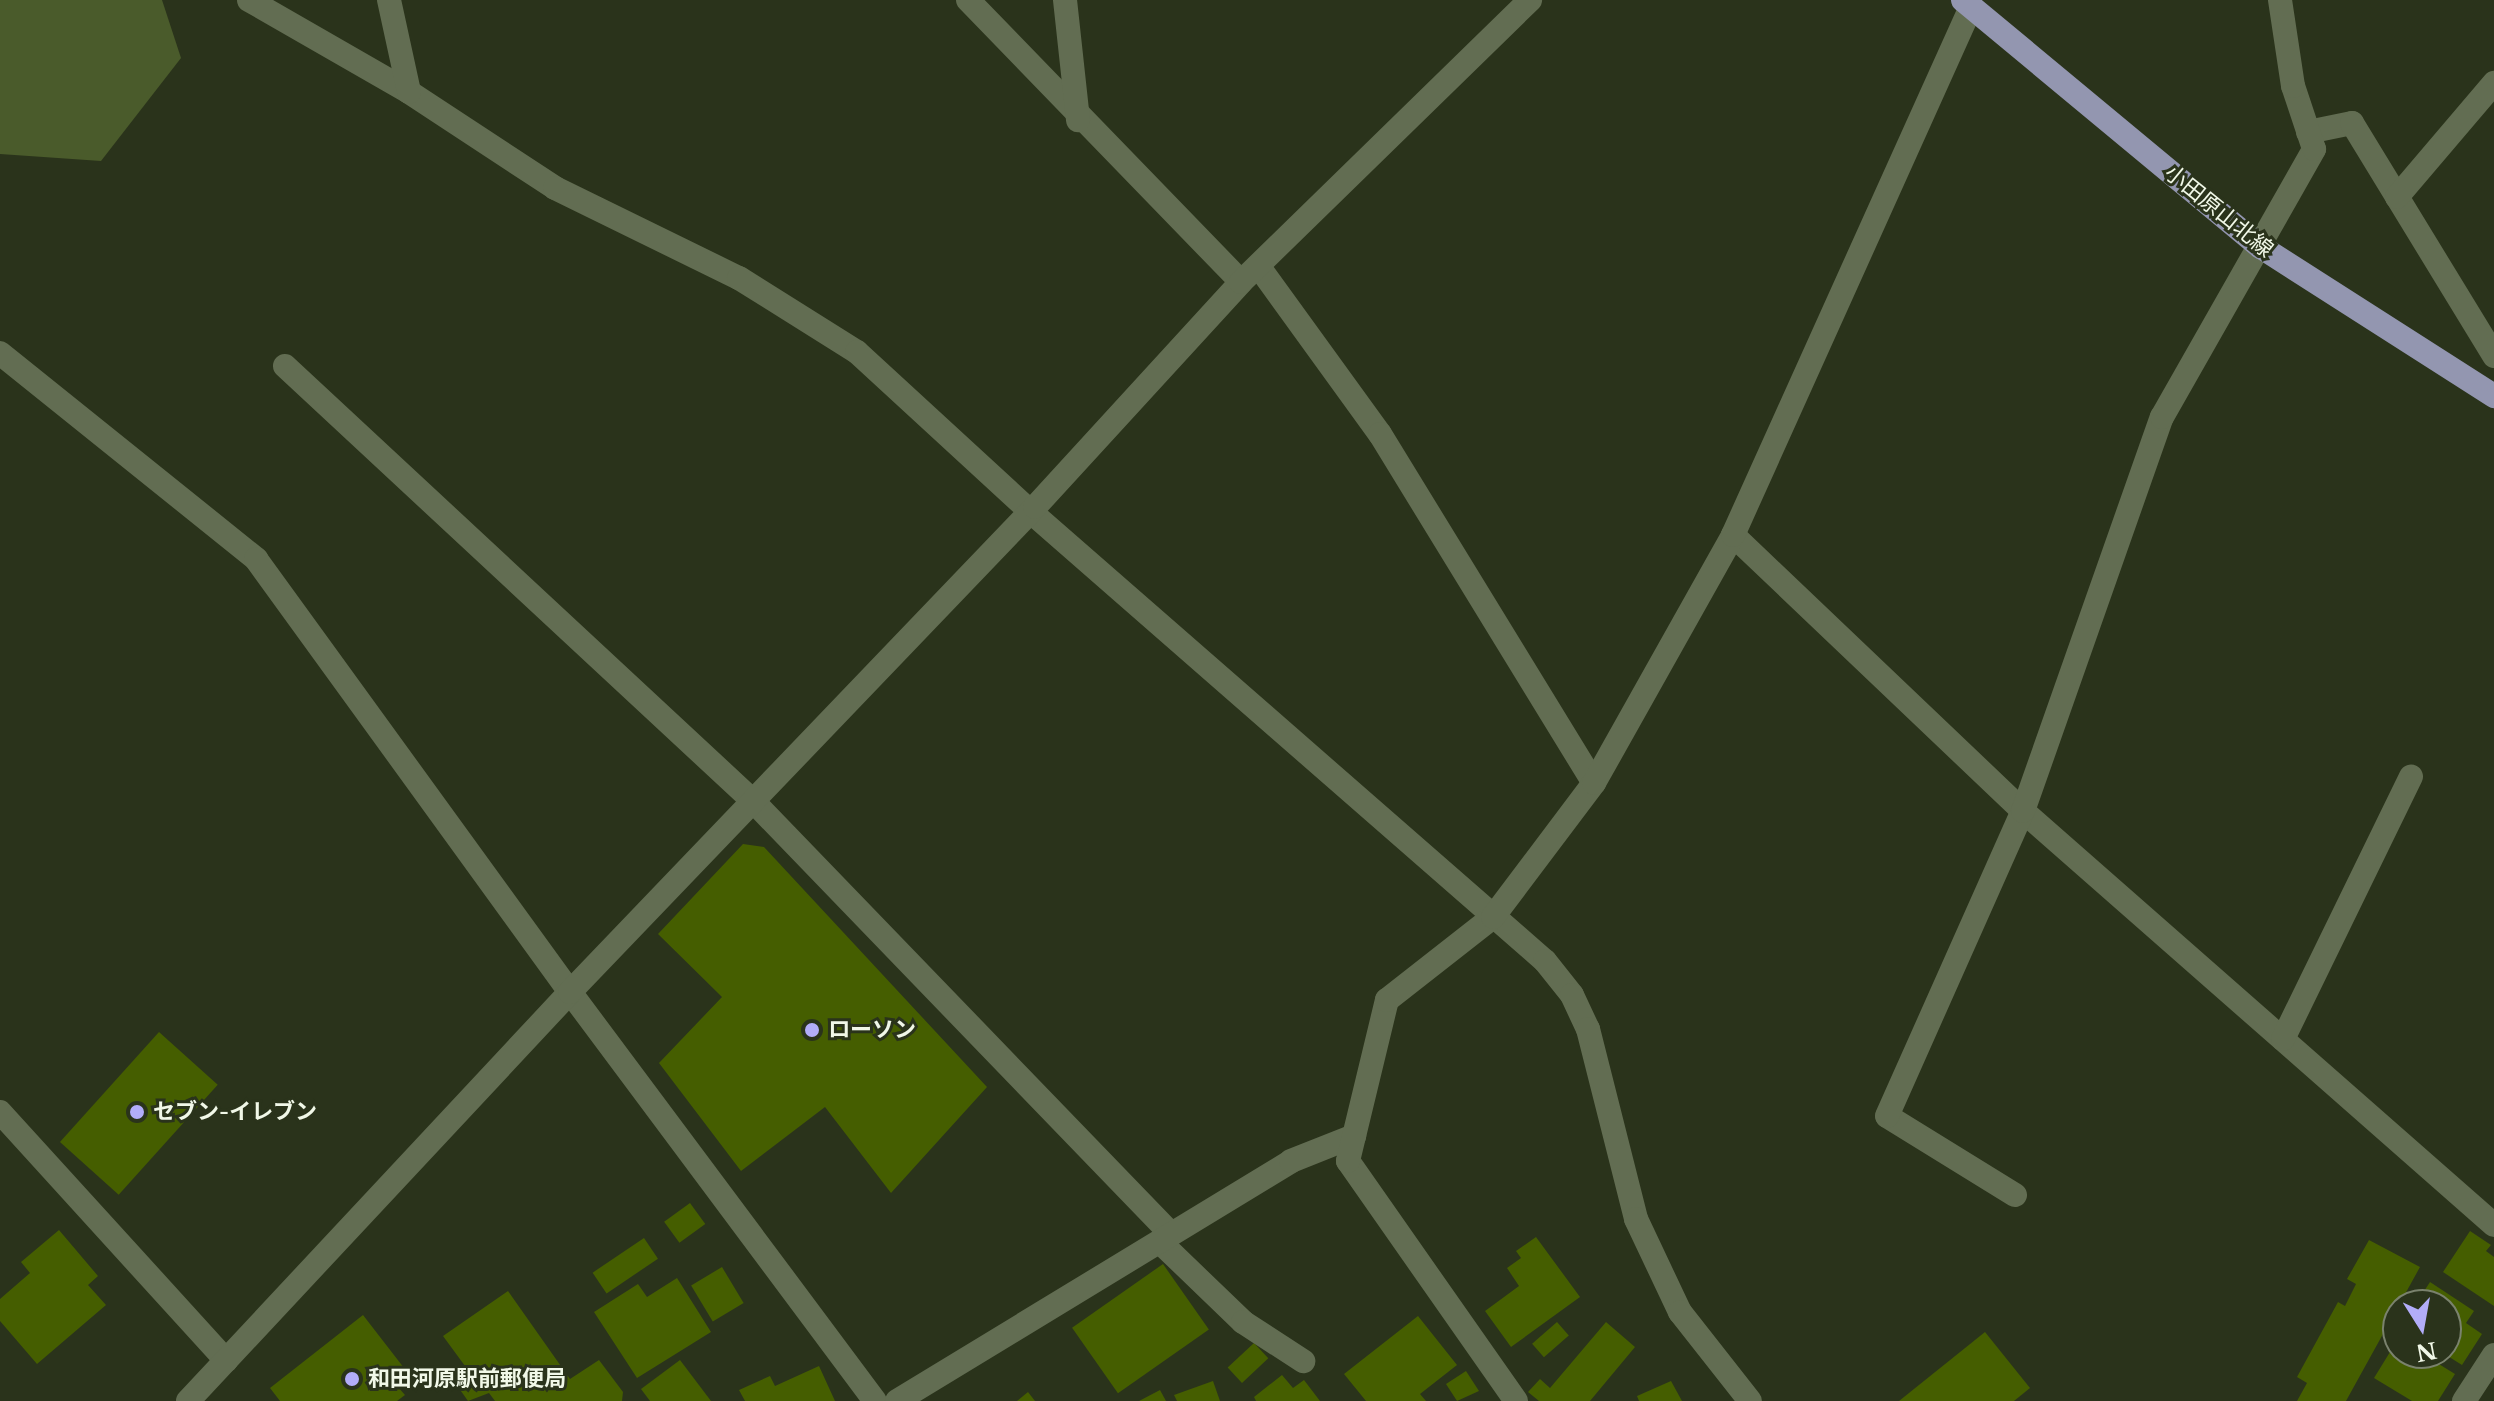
<!DOCTYPE html>
<html>
<head>
<meta charset="utf-8">
<style>
	body { margin:0 }
	#map { position:relative; width:2494px; height:1401px; overflow:hidden; background:#2a331b; font-family:"Libre Baskerville","Noto Sans JP",serif }
	div>[style] { position:absolute }
	.green>* { inset:0; background:#4a5b2b }
	.building>* { inset:0; background:#455e00; transform-origin:0 0 }
	.minor>* { height:24px; margin:-12px; padding:0 12px; transform-origin:12px; border-radius:12px; background:#626d52 }
	.major>* { height:24px; margin:-12px; padding:0 12px; transform-origin:12px; border-radius:12px; background:#9396b0 }
	.dots>* { width:22px; height:22px; translate:-50% -50%; box-sizing:border-box; border:4px solid #2a331b; border-radius:50% }
	span { translate:-50% -50%; white-space:nowrap; text-align:center; line-height:1.15; -webkit-text-stroke:6px #2a331b; paint-order:stroke }
	.street-label { font-size:22px; color:#f1f8e8 }
	.poi-label { font-size:22px; color:#f1f8e8; font-weight:700 }
	.left { translate:0 -50%; text-align:left }
	.north { position:absolute; left:2382px; top:1289px; width:80px; height:80px; box-sizing:border-box; background:#2a331b; border:2px solid #7a826d; border-radius:50%; rotate:169deg; font-size:22px; font-weight:700; line-height:32px; text-align:center; color:#f1f8e8 }
	.north::after { content:''; display:block; margin:auto; width:28px; height:36px; background:#b2adf9; clip-path:polygon(50% 0,100% 100%,50% 72%,0 100%) }
</style>
</head>
<body>
<div id="map">
	<div class="green">
		<i style="clip-path:polygon(0 0,162px 0,181px 58px,101px 161px,0 154px)"></i>
	</div>
	<div class="building">
		<i style="clip-path:polygon(743px 844px,764px 847px,987px 1087px,891px 1193px,825px 1107px,741px 1171px,659px 1063px,722px 997px,658px 934px)"></i>
		<i style="left:159px;top:1032px;width:79px;height:148px;rotate:42deg"></i>
		<i style="left:690px;top:1203px;width:26px;height:32px;rotate:54deg"></i>
		<i style="clip-path:polygon(59px 1230px,98px 1276px,88px 1285px,106px 1305px,37px 1364px,0 1321px,0 1299px,30px 1273px,21px 1262px)"></i>
		<i style="clip-path:polygon(2470px 1231px,2491px 1245px,2486px 1251px,2494px 1257px,2494px 1306px,2443px 1272px)"></i>
		<i style="clip-path:polygon(1536px 1237px,1580px 1297px,1511px 1347px,1485px 1311px,1519px 1286px,1507px 1268px,1521px 1258px,1516px 1251px)"></i>
		<i style="left:644px;top:1238px;width:25px;height:62px;rotate:56deg"></i>
		<i style="clip-path:polygon(2369px 1240px,2420px 1267px,2346px 1401px,2297px 1401px,2307px 1383px,2297px 1377px,2338px 1302px,2345px 1306px,2356px 1284px,2347px 1279px)"></i>
		<i style="left:1163px;top:1264px;width:80px;height:111px;rotate:55deg"></i>
		<i style="left:722px;top:1267px;width:42px;height:36px;rotate:59deg"></i>
		<i style="clip-path:polygon(677px 1278px,711px 1332px,637px 1378px,594px 1312px,638px 1284px,647px 1297px)"></i>
		<i style="clip-path:polygon(2430px 1282px,2474px 1311px,2466px 1323px,2482px 1334px,2462px 1365px,2446px 1355px,2446px 1305px,2415px 1305px)"></i>
		<i style="clip-path:polygon(508px 1291px,570px 1379px,599px 1360px,623px 1392px,622px 1401px,495px 1401px,489px 1393px,468px 1401px,451px 1377px,465px 1366px,443px 1336px)"></i>
		<i style="clip-path:polygon(363px 1315px,411px 1377px,398px 1387px,405px 1395px,397px 1401px,280px 1401px,270px 1388px)"></i>
		<i style="clip-path:polygon(1418px 1316px,1457px 1365px,1420px 1394px,1426px 1401px,1366px 1401px,1344px 1374px)"></i>
		<i style="left:1557px;top:1322px;width:18px;height:33px;rotate:49deg"></i>
		<i style="clip-path:polygon(1606px 1322px,1635px 1347px,1590px 1401px,1539px 1401px,1528px 1392px,1540px 1379px,1550px 1388px)"></i>
		<i style="clip-path:polygon(1985px 1332px,2030px 1388px,2014px 1401px,1899px 1401px)"></i>
		<i style="clip-path:polygon(2398px 1339px,2398px 1353px,2421px 1353px,2455px 1374px,2438px 1401px,2412px 1401px,2374px 1378px)"></i>
		<i style="left:1254px;top:1343px;width:21px;height:36px;rotate:47deg"></i>
		<i style="clip-path:polygon(680px 1360px,711px 1401px,650px 1401px,641px 1389px)"></i>
		<i style="clip-path:polygon(819px 1366px,835px 1401px,745px 1401px,739px 1390px,770px 1376px,775px 1386px)"></i>
		<i style="clip-path:polygon(1466px 1371px,1479px 1391px,1457px 1401px,1446px 1384px)"></i>
		<i style="clip-path:polygon(1282px 1375px,1293px 1388px,1304px 1380px,1320px 1401px,1256px 1401px,1254px 1397px)"></i>
		<i style="clip-path:polygon(1213px 1381px,1220px 1401px,1177px 1401px,1174px 1395px)"></i>
		<i style="clip-path:polygon(1671px 1381px,1682px 1401px,1639px 1401px,1637px 1396px)"></i>
		<i style="clip-path:polygon(1160px 1390px,1166px 1401px,1139px 1401px)"></i>
		<i style="clip-path:polygon(1028px 1392px,1035px 1401px,1017px 1401px)"></i>
	</div>
	<div class="minor">
		<i style="left:249px;top:0;width:185px;rotate:29.9deg"></i>
		<i style="left:409px;top:92px;width:175px;rotate:33.3deg"></i>
		<i style="left:555px;top:188px;width:205px;rotate:26.1deg"></i>
		<i style="left:739px;top:278px;width:139px;rotate:32.1deg"></i>
		<i style="left:857px;top:352px;width:236px;rotate:42.6deg"></i>
		<i style="left:1031px;top:512px;width:682px;rotate:41.14deg"></i>
		<i style="left:1545px;top:961px;width:43px;rotate:51.5deg"></i>
		<i style="left:1572px;top:995px;width:38px;rotate:65deg"></i>
		<i style="left:1588px;top:1029px;width:196px;rotate:75.8deg"></i>
		<i style="left:1636px;top:1219px;width:103px;rotate:64.7deg"></i>
		<i style="left:1680px;top:1312px;width:113px;rotate:51.8deg"></i>
		<i style="left:389px;top:0;width:94px;rotate:77.7deg"></i>
		<i style="left:968px;top:0;width:392px;rotate:45.9deg"></i>
		<i style="left:1065px;top:0;width:121px;rotate:83.8deg"></i>
		<i style="left:2308px;top:132px;width:45px;rotate:-11.6deg"></i>
		<i style="left:2352px;top:123px;width:273px;rotate:58.6deg"></i>
		<i style="left:2397px;top:197px;width:150px;rotate:-49.6deg"></i>
		<i style="left:1259px;top:267px;width:206px;rotate:54.1deg"></i>
		<i style="left:1380px;top:434px;width:409px;rotate:58.5deg"></i>
		<i style="left:0;top:353px;width:329px;rotate:38.8deg"></i>
		<i style="left:256px;top:559px;width:535px;rotate:54.05deg"></i>
		<i style="left:570px;top:992px;width:510px;rotate:53.29deg"></i>
		<i style="left:285px;top:366px;width:640px;rotate:42.91deg"></i>
		<i style="left:754px;top:802px;width:600px;rotate:46.01deg"></i>
		<i style="left:1733px;top:535px;width:400px;rotate:43.6deg"></i>
		<i style="left:2023px;top:811px;width:627px;rotate:41.31deg"></i>
		<i style="left:2283px;top:1039px;width:292px;rotate:-64deg"></i>
		<i style="left:0;top:1112px;width:336px;rotate:47.7deg"></i>
		<i style="left:2015px;top:1195px;width:150px;rotate:-148.3deg"></i>
		<i style="left:1887px;top:1116px;width:334px;rotate:-66deg"></i>
		<i style="left:2023px;top:811px;width:418px;rotate:-70.6deg"></i>
		<i style="left:2162px;top:417px;width:308px;rotate:-60.4deg"></i>
		<i style="left:2314px;top:149px;width:66px;rotate:-108.4deg"></i>
		<i style="left:2293px;top:86px;width:87px;rotate:-98.6deg"></i>
		<i style="left:1160px;top:1242px;width:115px;rotate:43.9deg"></i>
		<i style="left:1243px;top:1322px;width:72px;rotate:33deg"></i>
		<i style="left:188px;top:1401px;width:560px;rotate:-46.95deg"></i>
		<i style="left:570px;top:992px;width:672px;rotate:-46.21deg"></i>
		<i style="left:1035px;top:507px;width:305px;rotate:-47.5deg"></i>
		<i style="left:1241px;top:282px;width:404px;rotate:-44.3deg"></i>
		<i style="left:897px;top:1401px;width:461px;rotate:-31.3deg"></i>
		<i style="left:1291px;top:1161px;width:68px;rotate:-21.6deg"></i>
		<i style="left:1516px;top:1401px;width:293px;rotate:-125deg"></i>
		<i style="left:1348px;top:1161px;width:166px;rotate:-76.4deg"></i>
		<i style="left:1387px;top:1000px;width:135px;rotate:-38.1deg"></i>
		<i style="left:1493px;top:917px;width:168px;rotate:-53deg"></i>
		<i style="left:1594px;top:783px;width:284px;rotate:-60.7deg"></i>
		<i style="left:1733px;top:535px;width:579px;rotate:-65.74deg"></i>
		<i style="left:2464px;top:1401px;width:55px;rotate:-56.9deg"></i>
	</div>
	<div class="major">
		<i style="left:1963px;top:0;width:387px;rotate:39.7deg"></i>
		<i style="left:2261px;top:247px;width:277px;rotate:32.6deg"></i>
	</div>
	<div class="dots">
		<i style="left:812px;top:1030px;background:#b2adf9"></i>
		<i style="left:137px;top:1112px;background:#b2adf9"></i>
		<i style="left:352px;top:1379px;background:#b2adf9"></i>
	</div>
	<div class="street-label">
		<span style="left:2219px;top:211px;rotate:39deg">小田原山北線</span>
	</div>
	<div class="poi-label">
		<span class="left" style="left:828px;top:1030px">ローソン</span>
		<span class="left" style="left:153px;top:1112px">セブン-イレブン</span>
		<span class="left" style="left:368px;top:1379px">和田河原駅前郵便局</span>
	</div>
	<div class="north">N</div>
</div>
</body>
</html>
